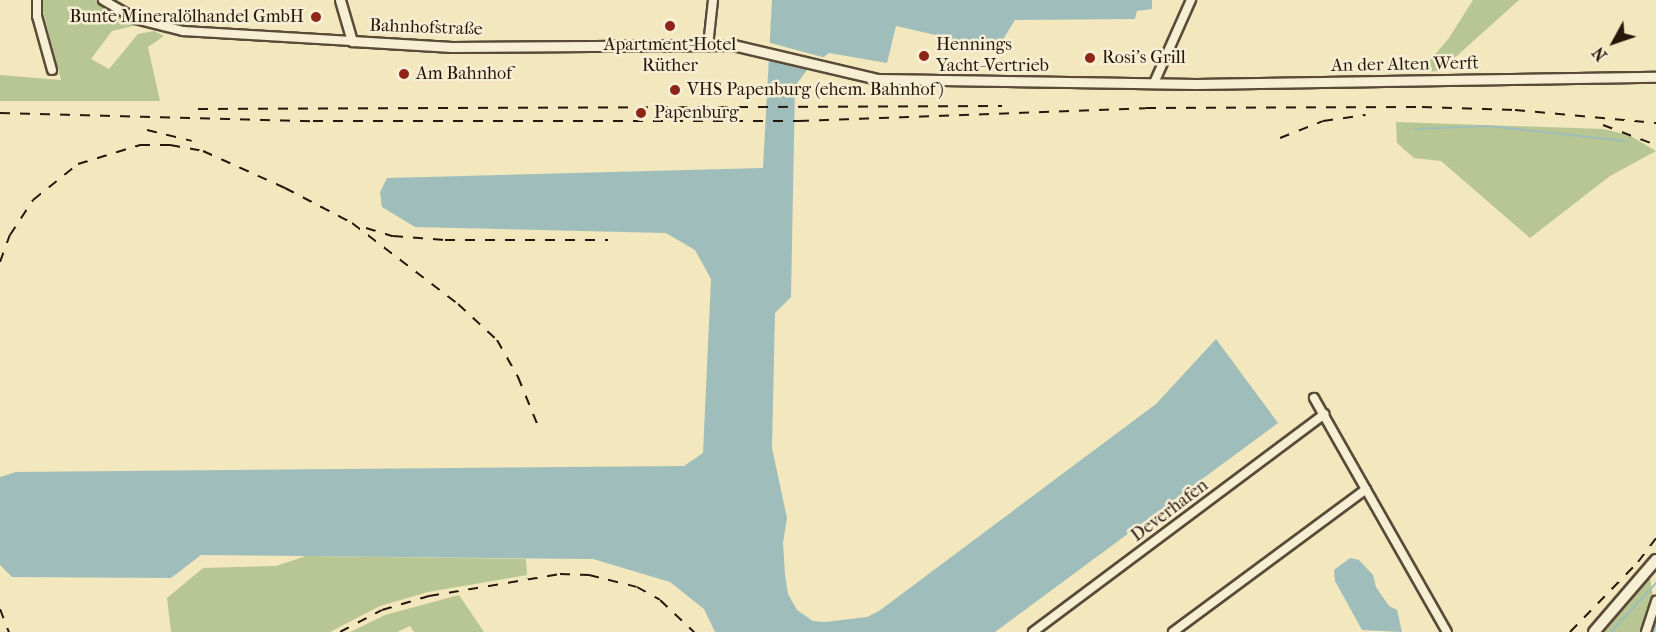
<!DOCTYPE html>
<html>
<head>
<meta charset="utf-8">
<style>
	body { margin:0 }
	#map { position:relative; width:1656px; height:632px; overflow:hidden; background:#f2e7bd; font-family:"IM FELL French Canon",serif }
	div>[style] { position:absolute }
	.green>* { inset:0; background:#b8c693 }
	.water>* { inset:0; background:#9fbebb }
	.pier>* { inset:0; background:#f2e7bd }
	.stream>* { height:2px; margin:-1px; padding:0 1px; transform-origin:1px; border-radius:1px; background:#9fbebb }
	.roads { filter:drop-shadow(2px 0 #594b38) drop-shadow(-2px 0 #594b38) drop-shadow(0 2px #594b38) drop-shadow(0 -2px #594b38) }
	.minor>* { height:8px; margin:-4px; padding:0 4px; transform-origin:4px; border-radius:4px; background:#f7efd4 }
	.tertiary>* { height:9px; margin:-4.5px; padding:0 4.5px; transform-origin:4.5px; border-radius:4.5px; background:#f7efd4 }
	.secondary>* { height:10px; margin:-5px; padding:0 5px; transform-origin:5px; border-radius:5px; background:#f7efd4 }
	.rail>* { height:2px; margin-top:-1px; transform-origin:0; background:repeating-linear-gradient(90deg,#26170b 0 10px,transparent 0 20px) }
	.dots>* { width:16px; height:16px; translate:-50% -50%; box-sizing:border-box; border:3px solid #f7efd4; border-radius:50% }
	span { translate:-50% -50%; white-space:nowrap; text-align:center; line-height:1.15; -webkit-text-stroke:5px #f7efd4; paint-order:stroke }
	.poi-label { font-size:18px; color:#26170b }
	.right { translate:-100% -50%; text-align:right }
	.left { translate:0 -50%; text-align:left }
	.street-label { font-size:18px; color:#26170b }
	.north { position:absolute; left:1584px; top:12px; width:60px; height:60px; -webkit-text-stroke:4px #f7efd4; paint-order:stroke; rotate:230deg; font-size:16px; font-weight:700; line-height:24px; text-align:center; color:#26170b }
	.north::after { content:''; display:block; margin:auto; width:21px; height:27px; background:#26170b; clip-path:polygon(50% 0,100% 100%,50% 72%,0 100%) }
</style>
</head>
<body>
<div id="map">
	<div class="green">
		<i style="clip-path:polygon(40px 0,95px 0,137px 25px,112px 31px,91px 59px,109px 69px,138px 34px,154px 31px,164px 36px,148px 47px,160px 101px,0 101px,0 75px,61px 80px)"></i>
		<i style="clip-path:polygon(1473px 0,1519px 0,1440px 71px,1420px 72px,1449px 38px)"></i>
		<i style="clip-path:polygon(1396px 122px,1603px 129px,1629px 135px,1656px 151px,1610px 176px,1530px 238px,1441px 161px,1414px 158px,1397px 143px)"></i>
		<i style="clip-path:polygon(306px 556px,526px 559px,527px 575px,428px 592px,380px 606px,330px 632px,171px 632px,167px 598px,203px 568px,276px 566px)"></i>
		<i style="clip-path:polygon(1650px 577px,1653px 598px,1645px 632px,1602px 632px)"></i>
		<i style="clip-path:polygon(459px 595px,484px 632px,414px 632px,410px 626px,397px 632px,350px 632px,385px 615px)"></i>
	</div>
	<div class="water">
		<i style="clip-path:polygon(772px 0,1152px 0,1152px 9px,1137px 11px,1135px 19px,1015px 20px,997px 49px,896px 26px,887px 63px,829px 53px,807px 70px,795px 86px,791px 297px,775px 313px,772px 448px,787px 518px,783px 543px,785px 575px,788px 594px,797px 610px,813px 621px,825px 622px,867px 617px,879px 611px,1156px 404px,1216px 339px,1278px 423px,995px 632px,715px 632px,704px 609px,670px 582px,593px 559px,201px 555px,171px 578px,12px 577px,0 565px,0 477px,16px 472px,684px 466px,703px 453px,711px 279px,695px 250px,666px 233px,415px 227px,382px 207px,380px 192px,387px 178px,763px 168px)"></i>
		<i style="clip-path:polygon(1350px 558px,1359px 560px,1373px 575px,1376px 587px,1389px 606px,1397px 610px,1402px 632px,1362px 630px,1335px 581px,1334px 570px)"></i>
	</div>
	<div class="pier">
		<i style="clip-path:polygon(767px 42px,826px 58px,814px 68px,766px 55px)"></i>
	</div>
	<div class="stream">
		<i style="left:1415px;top:129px;width:73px;rotate:-2.4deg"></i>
		<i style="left:1488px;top:126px;width:138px;rotate:6.2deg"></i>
		<i style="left:1611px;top:632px;width:67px;rotate:-47.4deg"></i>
		<i style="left:1654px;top:632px;width:10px;rotate:-79deg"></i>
	</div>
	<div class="roads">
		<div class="minor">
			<i style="left:37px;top:0;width:16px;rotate:90deg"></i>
			<i style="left:37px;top:16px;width:56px;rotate:74.5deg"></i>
			<i style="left:103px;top:0;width:38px;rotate:30deg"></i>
			<i style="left:136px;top:19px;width:49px;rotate:14.3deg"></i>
			<i style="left:183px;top:31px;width:169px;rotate:3.4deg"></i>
			<i style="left:708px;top:46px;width:46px;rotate:-83.8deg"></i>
			<i style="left:1154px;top:83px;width:91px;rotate:-66deg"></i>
			<i style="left:1314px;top:398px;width:269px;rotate:60.4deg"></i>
			<i style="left:1033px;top:632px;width:364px;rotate:-36.8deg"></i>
			<i style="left:1173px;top:632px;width:240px;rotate:-36.5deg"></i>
			<i style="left:1646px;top:632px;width:33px;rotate:-72deg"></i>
		</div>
		<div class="tertiary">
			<i style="left:340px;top:0;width:43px;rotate:73.7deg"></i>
			<i style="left:352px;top:41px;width:100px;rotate:3.4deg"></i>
			<i style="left:452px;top:47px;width:281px;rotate:-0.4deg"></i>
			<i style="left:733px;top:45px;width:149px;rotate:13.2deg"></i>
			<i style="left:878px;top:79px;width:318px;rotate:0.9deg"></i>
			<i style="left:1196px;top:84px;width:460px;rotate:-0.9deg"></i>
		</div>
		<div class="secondary">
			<i style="left:1594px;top:632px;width:95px;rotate:-49.3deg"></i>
		</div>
	</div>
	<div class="rail">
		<i style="left:198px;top:109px;width:804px;rotate:-0.21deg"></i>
		<i style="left:0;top:113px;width:313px;rotate:1.5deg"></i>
		<i style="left:313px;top:121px;width:486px"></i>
		<i style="left:799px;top:121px;width:347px;rotate:-2.1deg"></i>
		<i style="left:1146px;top:108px;width:276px;rotate:-0.2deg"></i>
		<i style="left:1422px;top:107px;width:93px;rotate:1.8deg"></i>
		<i style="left:1515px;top:110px;width:142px;rotate:5.3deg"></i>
		<i style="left:1603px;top:125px;width:57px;rotate:20.7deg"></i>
		<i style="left:147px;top:130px;width:46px;rotate:13.7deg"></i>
		<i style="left:1280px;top:138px;width:46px;rotate:-21.6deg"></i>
		<i style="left:1323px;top:121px;width:43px;rotate:-7.9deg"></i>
		<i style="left:366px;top:228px;width:28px;rotate:17deg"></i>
		<i style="left:393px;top:236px;width:52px;rotate:4.4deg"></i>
		<i style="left:445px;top:240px;width:163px"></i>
		<i style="left:0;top:262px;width:29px;rotate:-70deg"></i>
		<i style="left:10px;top:235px;width:42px;rotate:-56.7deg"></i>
		<i style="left:33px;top:200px;width:58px;rotate:-38.7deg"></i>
		<i style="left:78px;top:164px;width:65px;rotate:-17deg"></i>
		<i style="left:140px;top:145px;width:30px"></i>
		<i style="left:170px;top:145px;width:34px;rotate:10deg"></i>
		<i style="left:203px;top:151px;width:90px;rotate:24.3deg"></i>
		<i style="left:285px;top:188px;width:76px;rotate:27.6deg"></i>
		<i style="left:352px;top:223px;width:133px;rotate:37.4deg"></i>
		<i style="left:458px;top:304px;width:53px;rotate:42.7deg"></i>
		<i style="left:497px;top:340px;width:43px;rotate:60.4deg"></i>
		<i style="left:518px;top:377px;width:58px;rotate:67.8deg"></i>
		<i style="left:0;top:609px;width:25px;rotate:69deg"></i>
		<i style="left:340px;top:632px;width:47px;rotate:-27.6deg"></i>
		<i style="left:382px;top:610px;width:49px;rotate:-16.6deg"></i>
		<i style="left:429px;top:596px;width:133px;rotate:-9.5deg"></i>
		<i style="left:560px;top:574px;width:29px;rotate:2deg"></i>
		<i style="left:589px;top:575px;width:49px;rotate:14deg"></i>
		<i style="left:637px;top:587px;width:26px;rotate:29deg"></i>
		<i style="left:660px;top:600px;width:47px;rotate:43.3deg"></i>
		<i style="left:1570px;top:632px;width:98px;rotate:-45.8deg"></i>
		<i style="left:1638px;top:562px;width:30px;rotate:-53deg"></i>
	</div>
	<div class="dots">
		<i style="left:316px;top:17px;background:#8f2418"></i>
		<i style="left:670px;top:26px;background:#8f2418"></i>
		<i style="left:924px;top:56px;background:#8f2418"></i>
		<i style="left:1090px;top:58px;background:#8f2418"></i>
		<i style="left:404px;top:74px;background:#8f2418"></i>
		<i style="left:675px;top:90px;background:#8f2418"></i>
		<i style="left:641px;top:113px;background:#8f2418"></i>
	</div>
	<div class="poi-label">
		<span class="right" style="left:304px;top:17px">Bunte Mineralölhandel GmbH</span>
		<span style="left:670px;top:56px">Apartment-Hotel<br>Rüther</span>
		<span class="left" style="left:936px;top:56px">Hennings<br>Yacht-Vertrieb</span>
		<span class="left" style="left:1102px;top:58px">Rosi's Grill</span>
		<span class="left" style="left:416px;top:74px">Am Bahnhof</span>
		<span class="left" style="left:687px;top:90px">VHS Papenburg (ehem. Bahnhof)</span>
		<span class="left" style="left:654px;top:113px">Papenburg</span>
	</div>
	<div class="street-label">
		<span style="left:426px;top:28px;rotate:2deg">Bahnhofstraße</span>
		<span style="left:1405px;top:65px;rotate:-1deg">An der Alten Werft</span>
		<span style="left:1170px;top:511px;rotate:-37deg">Deverhafen</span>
	</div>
	<div class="north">N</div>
</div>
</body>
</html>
